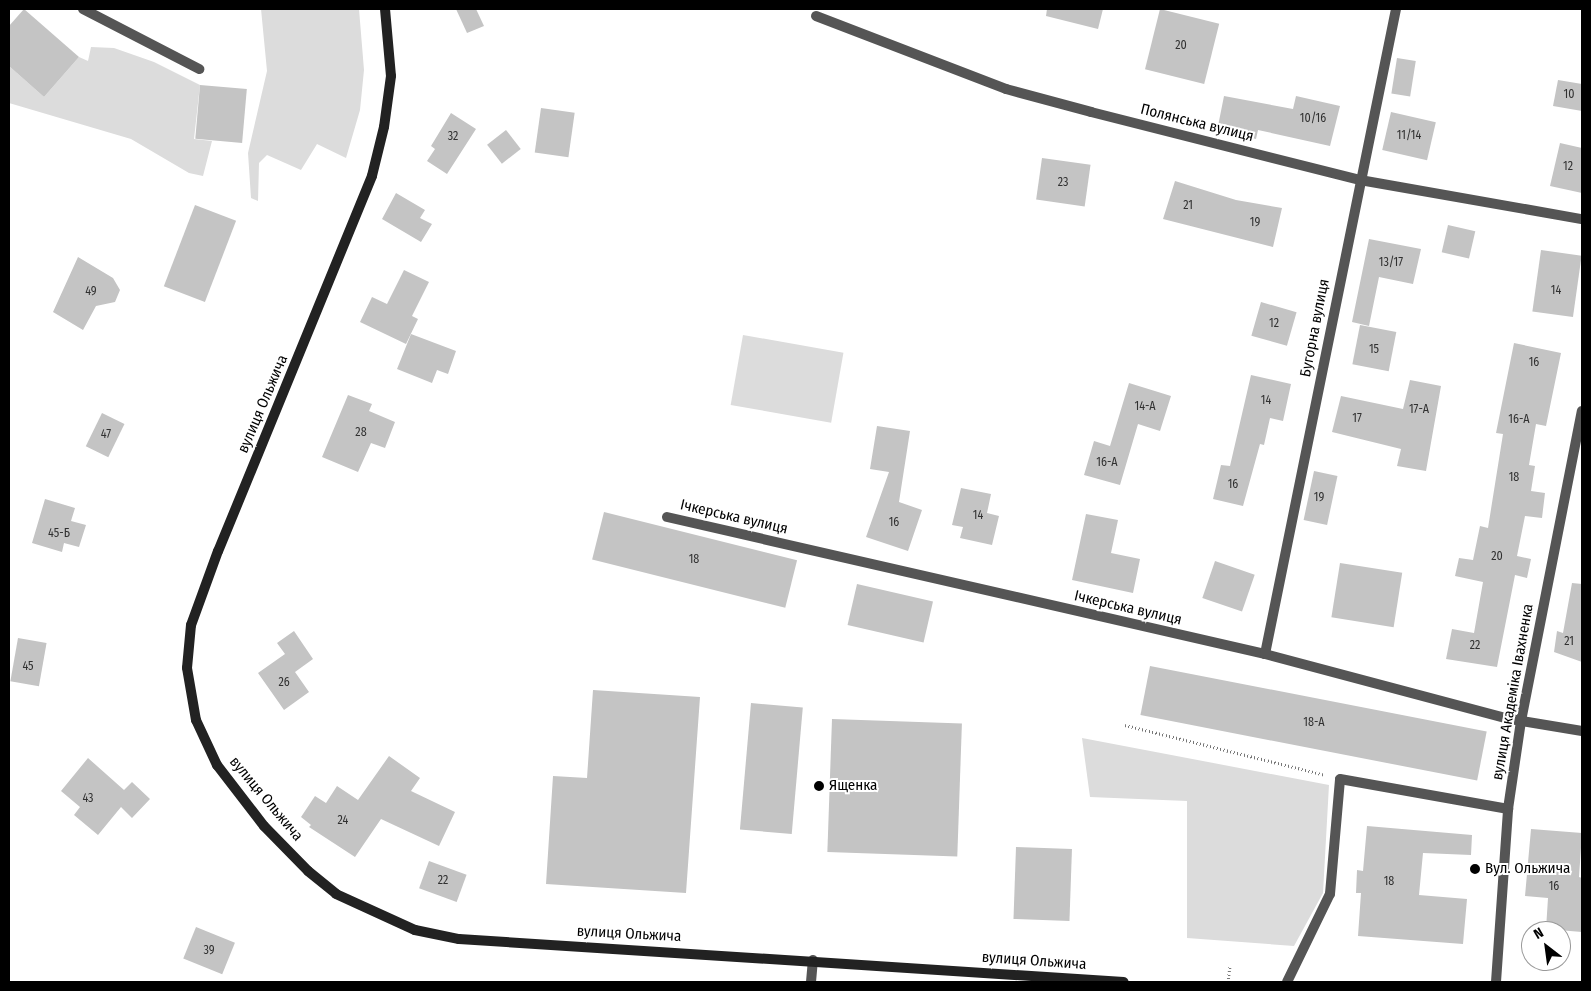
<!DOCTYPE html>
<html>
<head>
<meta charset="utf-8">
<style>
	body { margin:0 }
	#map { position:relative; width:1591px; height:991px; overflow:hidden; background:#fff; font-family:"Fira Sans Condensed",sans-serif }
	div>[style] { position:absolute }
	.green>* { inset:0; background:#dcdcdc; transform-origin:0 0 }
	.building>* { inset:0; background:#c4c4c4; transform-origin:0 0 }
	.path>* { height:3px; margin-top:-1.5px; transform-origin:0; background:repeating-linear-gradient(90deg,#777 0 1px,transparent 0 3.5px) }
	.service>* { height:10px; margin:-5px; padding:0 5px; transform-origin:5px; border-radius:5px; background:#555 }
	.minor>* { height:10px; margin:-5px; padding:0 5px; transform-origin:5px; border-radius:5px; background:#555 }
	.secondary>* { height:10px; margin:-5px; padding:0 5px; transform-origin:5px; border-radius:5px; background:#222 }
	.dots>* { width:14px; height:14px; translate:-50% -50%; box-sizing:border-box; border:2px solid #fff; border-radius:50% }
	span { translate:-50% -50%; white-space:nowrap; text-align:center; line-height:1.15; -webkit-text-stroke:4px #fff; paint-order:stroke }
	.number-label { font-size:12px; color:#313131 }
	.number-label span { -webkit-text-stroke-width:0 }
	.street-label { font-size:15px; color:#000 }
	.poi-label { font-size:15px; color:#000 }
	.left { translate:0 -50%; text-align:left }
	.frame { position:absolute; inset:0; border:10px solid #000; pointer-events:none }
	.north { position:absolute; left:1521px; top:921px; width:50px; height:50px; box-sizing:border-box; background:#fff; border:1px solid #999; border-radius:50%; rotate:330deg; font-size:14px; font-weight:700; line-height:20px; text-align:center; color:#000 }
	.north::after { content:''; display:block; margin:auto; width:18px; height:22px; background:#000; clip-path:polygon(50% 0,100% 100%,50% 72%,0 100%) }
</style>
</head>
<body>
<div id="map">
	<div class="green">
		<i style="clip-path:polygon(261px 9px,359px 9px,364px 70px,360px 110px,346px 158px,317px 144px,301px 170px,267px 155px,259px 163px,258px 201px,251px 198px,248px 153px,267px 71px)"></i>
		<i style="clip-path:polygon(91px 47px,114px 48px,154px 62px,200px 85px,194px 139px,212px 141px,203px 176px,189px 173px,131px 139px,9px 103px,9px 66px,44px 97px,79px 57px,88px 61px)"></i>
		<i style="left:743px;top:335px;width:102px;height:71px;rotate:10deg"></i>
		<i style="clip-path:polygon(1082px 738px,1329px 785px,1323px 893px,1294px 946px,1187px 938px,1187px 801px,1090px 797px)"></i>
	</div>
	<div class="building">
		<i style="clip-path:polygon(24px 9px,79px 57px,44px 97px,9px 66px,9px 26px)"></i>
		<i style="clip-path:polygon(456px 9px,476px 9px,484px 26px,467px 33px)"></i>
		<i style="clip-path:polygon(1047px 9px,1103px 9px,1098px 29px,1046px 16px)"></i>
		<i style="left:1160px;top:9px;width:61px;height:62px;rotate:14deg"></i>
		<i style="left:1397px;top:58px;width:19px;height:36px;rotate:9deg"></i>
		<i style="clip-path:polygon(1558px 80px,1582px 84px,1582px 111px,1553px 106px)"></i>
		<i style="left:200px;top:85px;width:47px;height:54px;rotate:5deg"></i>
		<i style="clip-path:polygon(1224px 96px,1293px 109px,1296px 96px,1340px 106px,1330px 146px,1258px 130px,1256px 139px,1217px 131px)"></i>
		<i style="left:541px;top:108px;width:34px;height:45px;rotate:8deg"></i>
		<i style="left:1391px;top:112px;width:46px;height:39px;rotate:13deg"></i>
		<i style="clip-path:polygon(451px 113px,476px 129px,447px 174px,427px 161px,435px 149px,431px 146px)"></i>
		<i style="left:506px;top:130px;width:24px;height:24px;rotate:52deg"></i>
		<i style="clip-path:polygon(1560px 143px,1582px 148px,1582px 193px,1550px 186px)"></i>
		<i style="left:1042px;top:158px;width:49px;height:42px;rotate:8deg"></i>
		<i style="clip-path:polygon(1175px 181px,1236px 200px,1282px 208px,1273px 247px,1163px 219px)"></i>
		<i style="clip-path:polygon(396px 193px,425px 210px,420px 218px,432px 224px,421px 242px,382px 219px)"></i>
		<i style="left:195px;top:205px;width:44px;height:87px;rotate:21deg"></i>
		<i style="left:1448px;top:225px;width:28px;height:28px;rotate:13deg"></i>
		<i style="clip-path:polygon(1369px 239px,1421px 249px,1413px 284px,1379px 277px,1369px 326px,1352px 322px)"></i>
		<i style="left:1541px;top:250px;width:41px;height:62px;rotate:8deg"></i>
		<i style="clip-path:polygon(78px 257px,113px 278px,120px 290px,115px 302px,96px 306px,83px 330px,53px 312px)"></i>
		<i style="clip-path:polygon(404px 270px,429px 282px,412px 316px,418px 319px,406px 344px,360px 322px,372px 297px,387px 304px)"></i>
		<i style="left:1261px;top:302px;width:37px;height:35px;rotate:16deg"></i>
		<i style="left:1360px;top:325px;width:37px;height:40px;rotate:11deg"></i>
		<i style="clip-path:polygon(411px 334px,456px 351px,448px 374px,437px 370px,432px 383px,397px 369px)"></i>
		<i style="clip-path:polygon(1514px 343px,1561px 353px,1546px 426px,1536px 424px,1529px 465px,1535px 466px,1531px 491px,1545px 493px,1542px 518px,1525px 516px,1517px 556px,1531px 559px,1527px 578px,1515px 575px,1497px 667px,1446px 659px,1452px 629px,1474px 633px,1483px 582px,1455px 576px,1459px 558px,1473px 560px,1480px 526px,1488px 528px,1503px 434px,1496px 433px)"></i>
		<i style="clip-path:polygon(1251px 375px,1291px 384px,1283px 421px,1270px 418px,1264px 445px,1260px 444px,1243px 506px,1213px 499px,1221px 465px,1230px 466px)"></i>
		<i style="clip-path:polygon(1410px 380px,1441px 386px,1426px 471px,1397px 466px,1401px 449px,1332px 432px,1341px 396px,1403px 409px)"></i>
		<i style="clip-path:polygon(1129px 383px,1171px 396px,1160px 431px,1138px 424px,1120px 485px,1084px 475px,1094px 441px,1110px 446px)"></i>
		<i style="clip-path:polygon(348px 395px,372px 404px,369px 411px,395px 422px,385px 448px,371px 443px,358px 472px,322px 457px)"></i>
		<i style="left:102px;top:413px;width:25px;height:37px;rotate:26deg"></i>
		<i style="clip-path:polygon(877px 426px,910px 431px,899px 502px,922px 510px,908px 551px,866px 537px,889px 472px,870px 469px)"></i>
		<i style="left:1314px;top:471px;width:24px;height:50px;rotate:12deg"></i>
		<i style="clip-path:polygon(961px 488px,991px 494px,987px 513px,999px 516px,992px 545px,960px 538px,963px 527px,952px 525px)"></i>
		<i style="clip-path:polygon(45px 499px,75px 508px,71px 521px,86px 525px,79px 547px,64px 543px,62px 552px,32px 543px)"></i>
		<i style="left:604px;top:512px;width:199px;height:49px;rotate:14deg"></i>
		<i style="clip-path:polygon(1086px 514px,1118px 520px,1111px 553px,1140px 559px,1133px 593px,1072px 580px)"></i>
		<i style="left:1215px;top:561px;width:42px;height:39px;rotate:19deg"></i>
		<i style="left:1340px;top:563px;width:63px;height:55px;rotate:9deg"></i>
		<i style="clip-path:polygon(1572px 583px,1582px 584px,1582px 662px,1554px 652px,1557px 631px,1563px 633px)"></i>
		<i style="left:857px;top:584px;width:78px;height:42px;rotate:13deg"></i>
		<i style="clip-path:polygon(294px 631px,313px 659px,295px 672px,309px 692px,284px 710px,258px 673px,285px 654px,277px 643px)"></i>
		<i style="left:18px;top:638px;width:29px;height:44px;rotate:10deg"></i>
		<i style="left:1150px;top:666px;width:343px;height:50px;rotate:11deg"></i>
		<i style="clip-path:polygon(593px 690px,700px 697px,686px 893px,546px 884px,553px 776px,587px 778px)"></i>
		<i style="left:751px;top:703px;width:52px;height:127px;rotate:5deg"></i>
		<i style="left:832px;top:719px;width:130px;height:133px;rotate:2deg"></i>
		<i style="clip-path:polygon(389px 756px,420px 778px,411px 791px,455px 812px,439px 846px,381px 819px,355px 857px,309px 827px,311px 825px,301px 817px,315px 796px,326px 803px,337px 786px,358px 800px)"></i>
		<i style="clip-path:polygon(88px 758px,124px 790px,132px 782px,150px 799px,132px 818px,121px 807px,98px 835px,74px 815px,80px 807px,61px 791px)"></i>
		<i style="clip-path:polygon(1367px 826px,1472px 835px,1471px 855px,1423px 853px,1419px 895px,1467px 899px,1463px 944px,1358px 936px,1361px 893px,1356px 893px,1357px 870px,1363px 871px)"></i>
		<i style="clip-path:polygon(1531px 829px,1582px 833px,1579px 877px,1582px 878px,1582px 932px,1546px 929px,1548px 898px,1525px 896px)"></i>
		<i style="left:1016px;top:847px;width:56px;height:72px;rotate:2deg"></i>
		<i style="left:429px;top:861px;width:40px;height:29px;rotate:20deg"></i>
		<i style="left:196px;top:927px;width:42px;height:34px;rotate:22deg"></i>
	</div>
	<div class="path">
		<i style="left:1125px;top:725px;width:206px;rotate:14deg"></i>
		<i style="left:1228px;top:982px;width:17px;rotate:-83deg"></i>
	</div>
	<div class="service">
		<i style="left:83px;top:9px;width:131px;rotate:27.3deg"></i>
		<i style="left:811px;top:982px;width:22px;rotate:-85deg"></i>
		<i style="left:1287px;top:982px;width:98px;rotate:-64deg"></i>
		<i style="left:1330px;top:894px;width:115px;rotate:-85deg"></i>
		<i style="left:1340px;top:779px;width:171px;rotate:10.1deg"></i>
	</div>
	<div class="minor">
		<i style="left:816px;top:16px;width:204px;rotate:21deg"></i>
		<i style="left:1006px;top:89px;width:88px;rotate:15.1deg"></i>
		<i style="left:1091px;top:112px;width:277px;rotate:14.2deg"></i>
		<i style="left:1360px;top:180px;width:225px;rotate:10deg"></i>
		<i style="left:667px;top:517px;width:613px;rotate:12.9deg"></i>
		<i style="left:1265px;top:654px;width:253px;rotate:14.9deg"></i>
		<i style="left:1510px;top:719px;width:73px;rotate:9.5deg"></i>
		<i style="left:1265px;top:654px;width:658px;rotate:-78.52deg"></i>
		<i style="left:1496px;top:982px;width:173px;rotate:-86deg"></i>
		<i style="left:1508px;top:809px;width:89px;rotate:-81.6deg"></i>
		<i style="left:1521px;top:721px;width:316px;rotate:-78.9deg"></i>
	</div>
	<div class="secondary">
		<i style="left:385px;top:9px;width:67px;rotate:84.9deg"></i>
		<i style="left:391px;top:76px;width:51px;rotate:97.8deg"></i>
		<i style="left:384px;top:127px;width:50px;rotate:103.8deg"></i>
		<i style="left:372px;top:176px;width:405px;rotate:112.3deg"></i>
		<i style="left:218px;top:551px;width:79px;rotate:110deg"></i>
		<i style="left:191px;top:625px;width:43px;rotate:95.3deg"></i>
		<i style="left:187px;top:668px;width:53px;rotate:80.2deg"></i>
		<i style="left:196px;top:720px;width:50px;rotate:65deg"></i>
		<i style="left:217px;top:765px;width:77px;rotate:52.4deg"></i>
		<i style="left:264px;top:826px;width:63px;rotate:45.6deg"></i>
		<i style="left:308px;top:871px;width:36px;rotate:39deg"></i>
		<i style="left:336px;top:894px;width:87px;rotate:24.5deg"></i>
		<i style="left:415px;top:930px;width:45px;rotate:11.6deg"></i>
		<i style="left:459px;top:939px;width:666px;rotate:3.7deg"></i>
	</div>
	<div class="dots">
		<i style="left:819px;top:786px;background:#000"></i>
		<i style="left:1475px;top:869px;background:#000"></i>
	</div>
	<div class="number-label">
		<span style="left:1181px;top:46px">20</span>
		<span style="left:1569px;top:95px">10</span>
		<span style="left:1313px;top:119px">10/16</span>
		<span style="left:1409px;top:136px">11/14</span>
		<span style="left:453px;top:137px">32</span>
		<span style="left:1568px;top:167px">12</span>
		<span style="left:1063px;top:183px">23</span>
		<span style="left:1188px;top:206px">21</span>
		<span style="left:1255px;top:223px">19</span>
		<span style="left:1391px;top:263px">13/17</span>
		<span style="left:1556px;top:291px">14</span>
		<span style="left:91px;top:292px">49</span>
		<span style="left:1274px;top:324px">12</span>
		<span style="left:1374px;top:350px">15</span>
		<span style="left:1534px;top:363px">16</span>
		<span style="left:1266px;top:401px">14</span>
		<span style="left:1145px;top:407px">14-А</span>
		<span style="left:1419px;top:410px">17-А</span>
		<span style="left:1357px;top:419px">17</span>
		<span style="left:1519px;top:420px">16-А</span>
		<span style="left:361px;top:433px">28</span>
		<span style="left:106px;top:435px">47</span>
		<span style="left:1107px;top:463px">16-А</span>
		<span style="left:1514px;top:478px">18</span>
		<span style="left:1233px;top:485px">16</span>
		<span style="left:1319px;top:498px">19</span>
		<span style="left:978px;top:516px">14</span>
		<span style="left:894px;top:523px">16</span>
		<span style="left:59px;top:534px">45-Б</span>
		<span style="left:1497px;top:557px">20</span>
		<span style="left:694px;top:560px">18</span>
		<span style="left:1569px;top:642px">21</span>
		<span style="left:1475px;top:646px">22</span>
		<span style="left:28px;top:667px">45</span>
		<span style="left:284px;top:683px">26</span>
		<span style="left:1314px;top:723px">18-А</span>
		<span style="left:88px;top:799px">43</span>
		<span style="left:343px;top:821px">24</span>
		<span style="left:443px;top:881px">22</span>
		<span style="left:1389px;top:882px">18</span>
		<span style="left:1554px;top:887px">16</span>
		<span style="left:209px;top:951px">39</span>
	</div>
	<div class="street-label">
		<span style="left:1197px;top:123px;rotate:14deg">Полянська вулиця</span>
		<span style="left:1315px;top:328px;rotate:-79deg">Бугорна вулиця</span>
		<span style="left:263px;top:404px;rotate:-67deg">вулиця Ольжича</span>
		<span style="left:734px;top:517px;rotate:13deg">Ічкерська вулиця</span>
		<span style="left:1128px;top:608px;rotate:13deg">Ічкерська вулиця</span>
		<span style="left:1513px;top:692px;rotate:-80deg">вулиця Академіка Івахненка</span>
		<span style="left:266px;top:799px;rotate:50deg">вулиця Ольжича</span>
		<span style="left:629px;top:934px;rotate:3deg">вулиця Ольжича</span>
		<span style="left:1034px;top:961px;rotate:4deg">вулиця Ольжича</span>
	</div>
	<div class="poi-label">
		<span class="left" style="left:829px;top:786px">Ященка</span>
		<span class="left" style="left:1485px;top:869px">Вул. Ольжича</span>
	</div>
	<div class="frame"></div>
	<div class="north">N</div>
</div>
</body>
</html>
